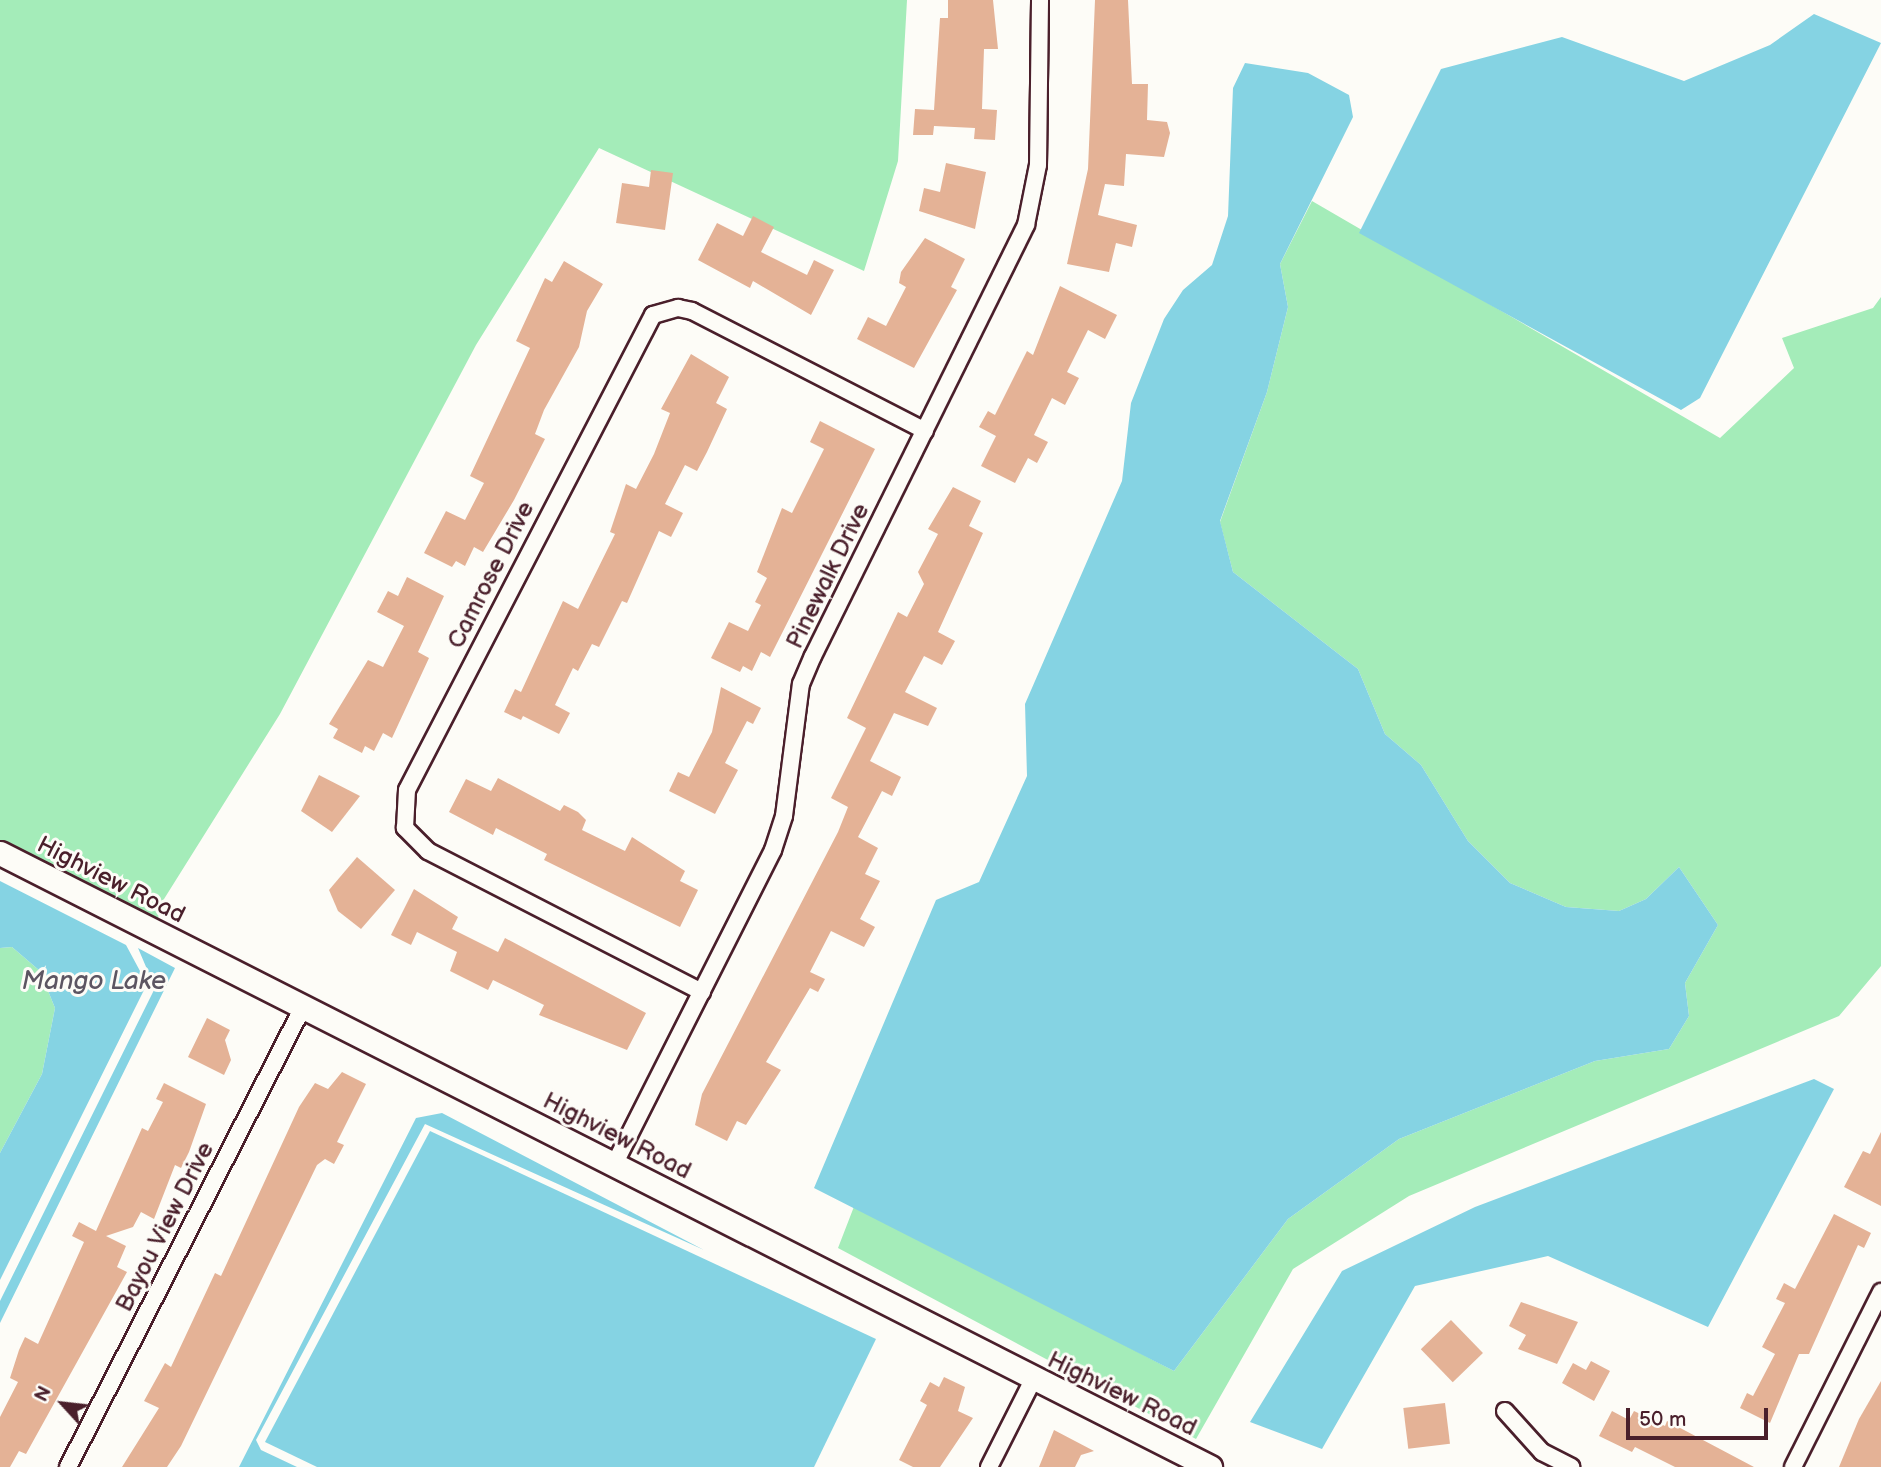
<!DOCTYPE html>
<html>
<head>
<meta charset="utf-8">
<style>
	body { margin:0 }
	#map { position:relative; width:1881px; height:1467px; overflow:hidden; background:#fdfcf7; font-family:"Balsamiq Sans",sans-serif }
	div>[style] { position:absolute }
	.green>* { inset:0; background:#a4ecb9 }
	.water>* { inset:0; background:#85d3e3 }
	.building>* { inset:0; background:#e4b296; transform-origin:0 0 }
	.roads { filter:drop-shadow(2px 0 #4a1f2b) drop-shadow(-2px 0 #4a1f2b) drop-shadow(0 2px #4a1f2b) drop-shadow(0 -2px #4a1f2b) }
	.street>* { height:16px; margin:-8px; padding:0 8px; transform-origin:8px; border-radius:8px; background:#fdfcf7 }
	.secondary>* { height:23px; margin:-11.5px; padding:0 11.5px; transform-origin:11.5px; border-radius:11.5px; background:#fdfcf7 }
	span { translate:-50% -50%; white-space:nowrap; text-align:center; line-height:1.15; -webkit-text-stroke:6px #fdfcf7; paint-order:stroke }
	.street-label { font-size:24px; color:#4a1f2b }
	.water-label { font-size:26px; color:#5c5562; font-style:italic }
	.north { position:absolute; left:28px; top:1369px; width:70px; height:70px; -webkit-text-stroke:5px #fdfcf7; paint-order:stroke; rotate:297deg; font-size:19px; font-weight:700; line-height:28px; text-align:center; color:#4a1f2b }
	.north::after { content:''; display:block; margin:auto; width:24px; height:32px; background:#4a1f2b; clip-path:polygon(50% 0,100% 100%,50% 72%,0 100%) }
	.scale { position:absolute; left:1626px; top:1408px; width:142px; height:32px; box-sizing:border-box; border:4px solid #4a1f2b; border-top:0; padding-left:9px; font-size:21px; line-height:24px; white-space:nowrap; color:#4a1f2b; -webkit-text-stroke:5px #fdfcf7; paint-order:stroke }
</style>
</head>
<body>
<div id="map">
	<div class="green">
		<i style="clip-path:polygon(0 0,907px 0,898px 161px,864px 271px,599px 148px,476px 345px,280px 714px,159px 907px,158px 922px,0 842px)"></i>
		<i style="clip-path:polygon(1312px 201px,1720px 438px,1794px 368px,1782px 338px,1873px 308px,1881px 297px,1881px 966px,1839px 1016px,1409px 1196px,1293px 1269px,1196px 1439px,838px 1248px,855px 1204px,1174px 1371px,1288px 1219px,1399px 1139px,1595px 1061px,1669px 1049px,1689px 1016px,1685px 983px,1718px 925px,1679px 867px,1646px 899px,1619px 911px,1566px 907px,1510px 883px,1468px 841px,1421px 765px,1385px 734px,1358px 669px,1233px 572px,1220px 522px,1267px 392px,1288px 307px,1280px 264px)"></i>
		<i style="clip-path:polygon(12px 947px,40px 971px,55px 1008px,42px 1074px,0 1153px,0 948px)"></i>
	</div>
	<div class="water">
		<i style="clip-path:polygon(1814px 14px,1881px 43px,1700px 398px,1681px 410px,1359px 233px,1441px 69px,1562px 37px,1684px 81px,1770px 45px)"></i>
		<i style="clip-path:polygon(1245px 63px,1308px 73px,1349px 95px,1353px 117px,1280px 264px,1288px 307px,1267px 392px,1220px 521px,1233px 572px,1358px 669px,1385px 734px,1421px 765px,1468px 841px,1510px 883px,1566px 907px,1619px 911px,1646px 899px,1679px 867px,1718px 925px,1685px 983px,1689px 1016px,1669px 1049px,1595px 1061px,1399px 1139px,1288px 1219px,1174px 1371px,814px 1188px,936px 900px,979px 882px,1027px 776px,1025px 704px,1122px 481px,1131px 403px,1164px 319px,1183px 290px,1212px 265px,1228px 216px,1233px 88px)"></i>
		<i style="clip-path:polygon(0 881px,126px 945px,147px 984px,0 1280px,0 1153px,42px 1074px,55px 1008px,40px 971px,12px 947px,0 948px)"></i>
		<i style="clip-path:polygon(138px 948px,175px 968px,0 1323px,0 1301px,155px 988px)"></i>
		<i style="clip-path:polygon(1814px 1079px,1834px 1089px,1708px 1327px,1548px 1256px,1415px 1286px,1322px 1449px,1250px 1422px,1342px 1271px,1475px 1207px)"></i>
		<i style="clip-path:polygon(442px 1113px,704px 1250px,425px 1124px,256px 1440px,261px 1450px,297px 1467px,239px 1467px,416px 1118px)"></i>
		<i style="clip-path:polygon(430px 1131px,876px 1339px,814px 1467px,317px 1467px,265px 1442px)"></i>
	</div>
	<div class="building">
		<i style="clip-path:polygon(948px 0,993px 0,998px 49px,984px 49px,982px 109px,997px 110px,995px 140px,974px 139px,975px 128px,934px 126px,933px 135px,913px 135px,915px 109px,934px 110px,940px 18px,948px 18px)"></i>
		<i style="clip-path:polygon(1095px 0,1128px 0,1132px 84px,1148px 84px,1147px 120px,1167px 122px,1170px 133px,1164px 157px,1126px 154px,1124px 186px,1105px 184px,1098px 215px,1137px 225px,1132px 247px,1116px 243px,1109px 272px,1067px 264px,1088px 169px)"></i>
		<i style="clip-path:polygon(946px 163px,986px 172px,975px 229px,919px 211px,924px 188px,940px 192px)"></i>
		<i style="clip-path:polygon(651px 170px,673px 173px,665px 230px,616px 223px,622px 183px,649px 187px)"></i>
		<i style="clip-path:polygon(753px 216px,774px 227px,761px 252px,807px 275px,814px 260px,834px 270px,811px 315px,753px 281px,750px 288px,698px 260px,717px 223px,743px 236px)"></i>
		<i style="clip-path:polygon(925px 238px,965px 259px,951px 287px,957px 290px,914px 368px,857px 339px,868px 317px,886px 326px,906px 287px,899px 283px,901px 272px)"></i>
		<i style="clip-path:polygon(564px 261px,603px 284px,587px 311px,579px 347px,544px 410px,535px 434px,545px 439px,514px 500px,483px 552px,474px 547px,465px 566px,456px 561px,452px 567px,424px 553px,446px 511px,465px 520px,484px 483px,470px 476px,530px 348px,516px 341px,545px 278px,552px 282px)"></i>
		<i style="clip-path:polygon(1060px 286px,1117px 315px,1105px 339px,1088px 330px,1067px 372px,1079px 378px,1065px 405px,1052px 398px,1034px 435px,1048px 442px,1037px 463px,1028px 458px,1015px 483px,981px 466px,996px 436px,979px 427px,988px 411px,995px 415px,1027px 351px,1033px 355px)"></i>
		<i style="clip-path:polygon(691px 354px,729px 377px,716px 403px,727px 409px,707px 452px,697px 471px,685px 465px,665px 504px,683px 513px,671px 537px,659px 531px,627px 603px,622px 601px,599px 647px,592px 644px,578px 671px,573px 668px,555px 705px,570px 713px,559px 734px,523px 716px,521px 720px,504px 712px,515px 689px,521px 692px,563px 601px,578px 609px,615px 534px,610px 532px,626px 484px,636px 489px,654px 454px,670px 413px,661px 409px)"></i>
		<i style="clip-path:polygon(820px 421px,875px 449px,770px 657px,761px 652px,752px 671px,743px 666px,740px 672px,711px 658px,729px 622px,748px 631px,761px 605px,755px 602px,767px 578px,757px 572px,782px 508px,792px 513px,824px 449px,810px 442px)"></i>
		<i style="clip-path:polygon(953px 487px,981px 501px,969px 526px,983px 533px,938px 632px,955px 641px,942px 665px,924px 656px,905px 692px,937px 708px,928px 726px,894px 713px,870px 761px,901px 777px,892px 796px,882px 791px,858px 837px,878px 848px,865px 874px,880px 881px,860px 919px,875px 927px,864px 947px,831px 931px,810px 972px,825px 979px,818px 992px,810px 988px,766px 1062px,781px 1070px,746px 1125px,737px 1121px,727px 1141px,695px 1125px,702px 1094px,838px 832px,848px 807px,831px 798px,866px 728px,847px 718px,898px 612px,907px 617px,924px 584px,918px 572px,938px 534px,928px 529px)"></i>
		<i style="clip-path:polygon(407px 577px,444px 596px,418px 652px,429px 658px,392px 738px,383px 733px,374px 751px,365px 746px,362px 753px,333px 738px,338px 729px,329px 724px,368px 660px,383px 667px,404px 626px,377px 612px,388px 591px,398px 596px)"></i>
		<i style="clip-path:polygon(721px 687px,761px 708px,753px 724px,747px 721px,725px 763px,738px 770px,715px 814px,669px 791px,678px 772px,689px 777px,712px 732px)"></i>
		<i style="clip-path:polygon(319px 775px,360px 796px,332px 832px,301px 811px)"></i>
		<i style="clip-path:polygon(498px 778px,560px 811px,564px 805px,578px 812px,586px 820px,582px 830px,625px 851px,632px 837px,685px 871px,680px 881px,698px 890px,680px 927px,544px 860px,547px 854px,496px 828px,493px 835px,449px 812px,466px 779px,491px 791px)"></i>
		<i style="clip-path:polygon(357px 857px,395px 890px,361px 929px,338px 911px,329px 890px)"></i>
		<i style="clip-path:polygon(414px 889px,458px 917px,452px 929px,498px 952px,505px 938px,646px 1013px,627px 1050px,539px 1015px,544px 1005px,493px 980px,488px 990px,450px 971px,457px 952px,417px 932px,411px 945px,391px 935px)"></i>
		<i style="clip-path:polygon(207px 1018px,230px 1030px,225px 1040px,231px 1060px,224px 1075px,188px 1057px)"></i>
		<i style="clip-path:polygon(342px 1072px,366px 1084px,337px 1142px,344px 1145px,334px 1164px,325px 1159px,317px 1165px,181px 1446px,167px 1467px,122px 1467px,159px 1408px,144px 1401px,165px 1363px,171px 1367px,215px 1273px,221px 1276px,299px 1107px,315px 1083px,328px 1089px)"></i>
		<i style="clip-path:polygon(164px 1083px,206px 1104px,189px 1152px,181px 1168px,175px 1165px,154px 1219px,141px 1212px,133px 1227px,106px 1236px,126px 1246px,117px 1267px,127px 1272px,26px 1454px,19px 1451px,10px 1467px,0 1467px,0 1417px,18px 1382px,10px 1378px,19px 1350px,25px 1337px,38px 1344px,84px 1242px,72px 1236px,79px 1222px,96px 1231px,142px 1128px,148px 1131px,163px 1102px,156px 1099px)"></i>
		<i style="clip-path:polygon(1881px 1132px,1881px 1206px,1844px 1187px,1863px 1151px,1870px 1154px)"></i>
		<i style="clip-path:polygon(1834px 1214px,1871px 1233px,1864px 1248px,1858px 1245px,1809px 1354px,1799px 1354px,1770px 1423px,1740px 1408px,1747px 1393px,1753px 1396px,1775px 1354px,1762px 1347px,1785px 1303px,1776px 1299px,1784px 1283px,1795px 1289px)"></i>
		<i style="clip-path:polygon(1521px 1302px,1578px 1322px,1557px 1364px,1518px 1349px,1526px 1335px,1509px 1326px)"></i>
		<i style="left:1451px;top:1320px;width:46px;height:42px;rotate:46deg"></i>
		<i style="clip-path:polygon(1591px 1361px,1610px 1371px,1594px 1401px,1562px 1383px,1573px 1363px,1586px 1370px)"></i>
		<i style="clip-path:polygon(944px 1377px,965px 1387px,958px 1411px,973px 1418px,940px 1467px,913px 1467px,899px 1460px,927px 1405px,920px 1401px,930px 1382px,939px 1387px)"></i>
		<i style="clip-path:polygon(1881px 1381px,1881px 1467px,1839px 1467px,1859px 1419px)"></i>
		<i style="left:1445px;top:1403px;width:41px;height:42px;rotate:83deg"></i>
		<i style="clip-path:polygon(1612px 1411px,1629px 1420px,1634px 1411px,1665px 1426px,1667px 1421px,1754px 1467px,1675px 1467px,1635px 1447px,1632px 1452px,1599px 1436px)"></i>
		<i style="clip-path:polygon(1054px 1430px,1094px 1451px,1081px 1455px,1075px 1467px,1039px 1467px)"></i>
	</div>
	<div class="roads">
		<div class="street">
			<i style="left:702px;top:992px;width:308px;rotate:-152.8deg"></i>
			<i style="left:428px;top:851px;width:33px;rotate:-135deg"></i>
			<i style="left:405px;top:828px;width:38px;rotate:-87deg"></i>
			<i style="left:407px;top:790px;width:535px;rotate:-62.62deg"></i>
			<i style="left:653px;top:315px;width:26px;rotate:-16deg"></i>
			<i style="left:678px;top:308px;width:14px;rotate:12deg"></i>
			<i style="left:692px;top:311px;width:262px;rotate:27.2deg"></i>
			<i style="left:615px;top:1163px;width:351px;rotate:-63.2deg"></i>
			<i style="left:773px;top:850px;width:36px;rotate:-72deg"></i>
			<i style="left:784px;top:816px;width:133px;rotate:-82.7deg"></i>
			<i style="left:801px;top:684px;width:30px;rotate:-67deg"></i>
			<i style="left:813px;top:656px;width:481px;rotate:-63.7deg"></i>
			<i style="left:1026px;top:225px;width:61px;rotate:-78.7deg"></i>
			<i style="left:1038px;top:165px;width:165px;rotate:-89.3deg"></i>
			<i style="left:1505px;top:1411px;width:55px;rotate:47.9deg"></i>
			<i style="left:1542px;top:1452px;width:33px;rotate:27deg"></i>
			<i style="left:68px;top:1467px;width:517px;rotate:-62.94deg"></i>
			<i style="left:989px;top:1467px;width:97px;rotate:-63.2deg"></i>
			<i style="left:1793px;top:1467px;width:196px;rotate:-63.3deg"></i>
		</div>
		<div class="secondary">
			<i style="left:0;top:853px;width:1357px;rotate:26.9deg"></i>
		</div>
	</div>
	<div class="street-label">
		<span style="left:491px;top:575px;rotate:-63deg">Camrose Drive</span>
		<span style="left:828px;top:576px;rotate:-64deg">Pinewalk Drive</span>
		<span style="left:111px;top:880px;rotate:27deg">Highview Road</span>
		<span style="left:617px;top:1136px;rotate:27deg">Highview Road</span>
		<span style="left:165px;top:1227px;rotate:-63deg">Bayou View Drive</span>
		<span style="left:1122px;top:1394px;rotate:26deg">Highview Road</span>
	</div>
	<div class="water-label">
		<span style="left:94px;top:982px">Mango Lake</span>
	</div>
	<div class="north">N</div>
	<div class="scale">50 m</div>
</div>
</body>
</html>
